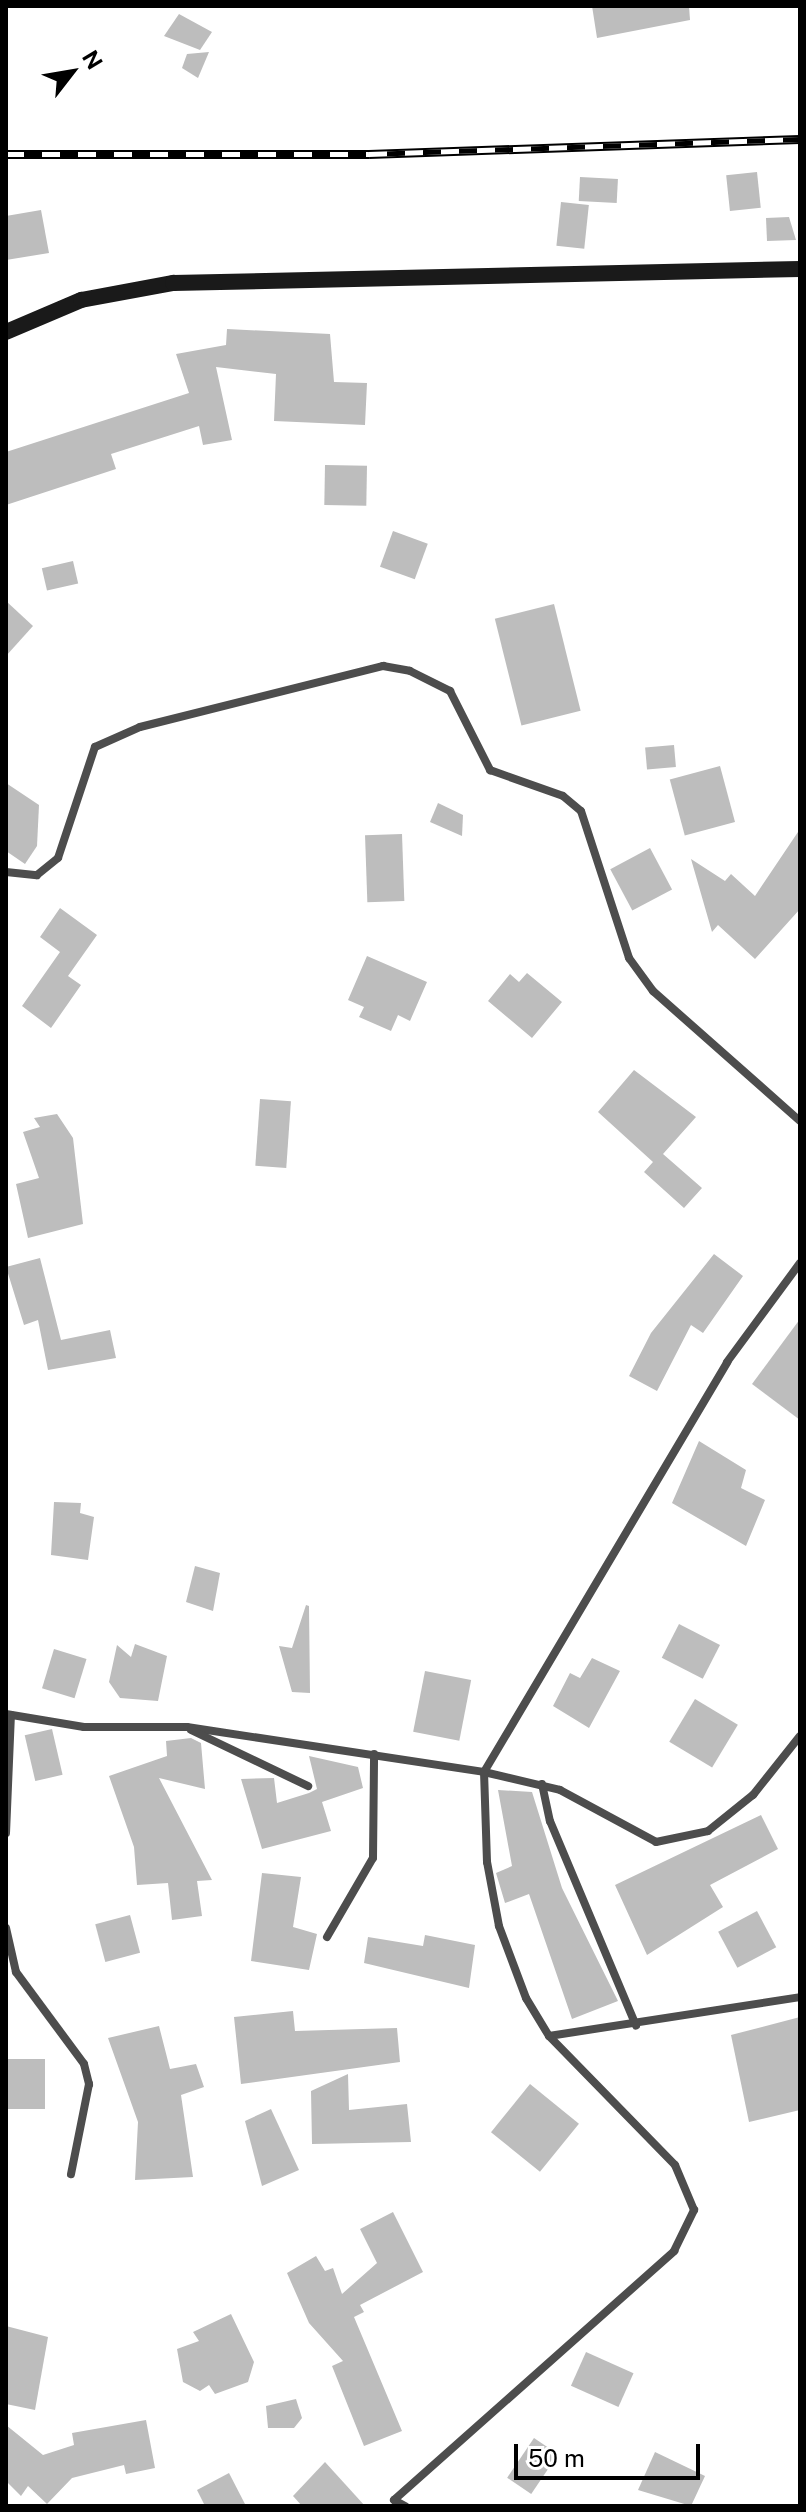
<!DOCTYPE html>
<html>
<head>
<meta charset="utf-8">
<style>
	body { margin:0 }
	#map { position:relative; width:806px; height:2512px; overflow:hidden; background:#fff; font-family:"Public Sans",sans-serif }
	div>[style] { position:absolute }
	.building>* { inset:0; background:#bdbdbd; transform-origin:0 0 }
	.street>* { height:8px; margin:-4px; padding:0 4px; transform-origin:4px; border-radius:4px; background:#4d4d4d }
	.secondary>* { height:16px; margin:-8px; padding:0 8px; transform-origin:8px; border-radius:8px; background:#1a1a1a }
	.rail>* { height:9px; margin-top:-4.5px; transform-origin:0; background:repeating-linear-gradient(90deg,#fff 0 18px,#000 0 36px); box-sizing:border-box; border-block:2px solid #000 }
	span { translate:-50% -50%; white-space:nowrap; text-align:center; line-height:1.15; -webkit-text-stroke:6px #fff; paint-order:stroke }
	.frame { position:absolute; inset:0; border:8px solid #000; pointer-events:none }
	.north { position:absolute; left:32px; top:32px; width:80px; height:80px; -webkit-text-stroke:6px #fff; paint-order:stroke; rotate:59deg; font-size:22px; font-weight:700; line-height:32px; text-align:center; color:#000 }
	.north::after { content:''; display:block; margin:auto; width:28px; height:36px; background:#000; clip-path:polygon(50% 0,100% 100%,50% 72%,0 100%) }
	.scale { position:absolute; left:514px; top:2444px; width:186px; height:36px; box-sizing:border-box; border:4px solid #000; border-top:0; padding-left:10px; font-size:24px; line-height:28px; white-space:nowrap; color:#000; -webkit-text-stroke:6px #fff; paint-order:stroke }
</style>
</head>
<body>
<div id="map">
	<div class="building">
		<i style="clip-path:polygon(592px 6px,689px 6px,690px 20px,597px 38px)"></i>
		<i style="clip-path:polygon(179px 14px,212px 32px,200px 50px,164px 36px)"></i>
		<i style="clip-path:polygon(209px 52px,198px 78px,182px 68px,187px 54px)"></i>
		<i style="left:757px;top:172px;width:36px;height:31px;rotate:84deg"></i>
		<i style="left:580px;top:177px;width:38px;height:24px;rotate:3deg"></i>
		<i style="left:561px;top:202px;width:28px;height:44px;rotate:6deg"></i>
		<i style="clip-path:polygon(41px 210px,49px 253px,6px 260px,6px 216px)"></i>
		<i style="clip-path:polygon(789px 217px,796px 240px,767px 241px,766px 218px)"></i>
		<i style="clip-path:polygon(227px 329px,330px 334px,334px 382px,367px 383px,365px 425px,274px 421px,276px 374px,216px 367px,232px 440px,203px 445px,199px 426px,111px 454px,116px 469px,6px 505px,6px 452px,189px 393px,176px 354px,226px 345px)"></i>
		<i style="left:325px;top:465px;width:42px;height:40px;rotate:1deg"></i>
		<i style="left:393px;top:531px;width:37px;height:38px;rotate:20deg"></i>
		<i style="left:73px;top:561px;width:23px;height:32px;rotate:77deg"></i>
		<i style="clip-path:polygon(6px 601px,33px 626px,6px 656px)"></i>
		<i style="left:554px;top:604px;width:110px;height:61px;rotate:76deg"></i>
		<i style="left:674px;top:745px;width:22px;height:29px;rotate:85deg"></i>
		<i style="left:720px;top:766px;width:58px;height:52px;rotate:75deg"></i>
		<i style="clip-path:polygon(6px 783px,39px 805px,37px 846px,25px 864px,6px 851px)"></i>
		<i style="clip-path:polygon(438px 803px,463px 815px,462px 836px,430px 822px)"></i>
		<i style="clip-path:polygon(800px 829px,800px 909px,755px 959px,718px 925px,712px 932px,691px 859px,725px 881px,731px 874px,755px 896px)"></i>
		<i style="left:402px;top:834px;width:67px;height:37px;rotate:88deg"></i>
		<i style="left:650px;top:848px;width:47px;height:45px;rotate:62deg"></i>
		<i style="clip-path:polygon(60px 908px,97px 935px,68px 976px,81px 985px,51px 1028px,22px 1006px,60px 952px,40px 937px)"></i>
		<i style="clip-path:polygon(367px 956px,427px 982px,410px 1021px,398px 1015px,391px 1031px,359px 1017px,364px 1007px,348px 1000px)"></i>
		<i style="clip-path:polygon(527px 973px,562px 1002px,532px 1038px,488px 1001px,510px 974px,519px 982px)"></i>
		<i style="clip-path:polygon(634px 1070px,696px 1117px,663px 1154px,702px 1188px,684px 1208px,644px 1172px,653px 1162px,598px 1112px)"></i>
		<i style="left:260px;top:1099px;width:31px;height:67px;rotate:4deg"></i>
		<i style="clip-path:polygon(57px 1114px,73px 1138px,83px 1224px,28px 1238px,16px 1184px,39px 1178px,23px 1132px,40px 1127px,34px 1118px)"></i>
		<i style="clip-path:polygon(714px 1254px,743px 1276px,703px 1333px,691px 1325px,657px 1391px,629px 1376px,651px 1333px)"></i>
		<i style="clip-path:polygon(40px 1258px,61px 1340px,110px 1330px,116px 1358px,48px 1370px,38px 1320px,24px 1325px,6px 1267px)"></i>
		<i style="clip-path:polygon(800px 1319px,800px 1420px,752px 1384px)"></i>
		<i style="clip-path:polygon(699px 1441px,746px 1470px,741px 1488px,765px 1500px,746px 1546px,672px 1503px)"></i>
		<i style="clip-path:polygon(54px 1502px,81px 1503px,80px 1513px,94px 1517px,88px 1560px,51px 1555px)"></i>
		<i style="clip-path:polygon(195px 1566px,220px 1573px,213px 1611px,186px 1602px)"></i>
		<i style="clip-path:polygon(306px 1605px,309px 1606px,310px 1693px,292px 1692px,279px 1646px,292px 1648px)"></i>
		<i style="left:679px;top:1624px;width:46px;height:38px;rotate:27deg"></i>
		<i style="clip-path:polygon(135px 1644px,167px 1656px,158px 1701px,120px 1698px,109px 1682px,117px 1645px,131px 1657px)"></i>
		<i style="left:54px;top:1649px;width:34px;height:41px;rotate:17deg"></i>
		<i style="clip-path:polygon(592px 1658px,620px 1671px,589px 1728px,553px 1706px,570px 1673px,580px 1678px)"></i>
		<i style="left:425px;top:1671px;width:47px;height:62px;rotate:11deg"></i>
		<i style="left:695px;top:1699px;width:50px;height:50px;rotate:31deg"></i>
		<i style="left:52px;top:1729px;width:47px;height:28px;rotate:77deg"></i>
		<i style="clip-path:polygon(191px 1738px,201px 1743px,205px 1789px,159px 1778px,212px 1880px,197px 1881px,202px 1916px,172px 1920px,168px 1883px,137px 1885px,134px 1847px,109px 1776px,167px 1756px,166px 1741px)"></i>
		<i style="clip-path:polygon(309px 1756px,358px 1767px,363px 1788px,322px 1802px,331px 1831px,262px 1849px,241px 1779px,274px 1778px,277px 1803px,309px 1793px,317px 1789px)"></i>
		<i style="clip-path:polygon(498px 1790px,532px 1792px,562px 1888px,618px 2001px,572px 2019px,529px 1894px,505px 1903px,496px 1873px,512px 1866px)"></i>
		<i style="clip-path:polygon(761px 1815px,778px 1849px,710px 1885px,723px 1907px,647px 1955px,615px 1885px)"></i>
		<i style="clip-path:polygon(262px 1873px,301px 1877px,293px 1927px,317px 1934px,309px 1970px,251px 1961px)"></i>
		<i style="left:757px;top:1911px;width:41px;height:44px;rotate:62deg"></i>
		<i style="left:130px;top:1915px;width:39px;height:36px;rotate:75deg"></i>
		<i style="clip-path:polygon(425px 1935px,475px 1945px,469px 1988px,364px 1963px,368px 1937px,423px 1946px)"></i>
		<i style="clip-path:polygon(293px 2011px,295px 2031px,397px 2028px,400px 2062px,241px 2084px,234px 2017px)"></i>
		<i style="clip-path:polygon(800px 2017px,800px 2110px,749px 2122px,731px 2035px)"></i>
		<i style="clip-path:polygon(159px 2026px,170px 2069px,196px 2064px,204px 2087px,181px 2095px,193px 2177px,135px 2180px,138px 2122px,108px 2038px)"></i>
		<i style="left:6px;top:2059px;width:39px;height:50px"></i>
		<i style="clip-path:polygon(348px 2074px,349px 2110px,407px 2104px,411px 2142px,312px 2144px,311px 2091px)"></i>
		<i style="left:530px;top:2084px;width:63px;height:62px;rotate:39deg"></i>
		<i style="clip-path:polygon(271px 2109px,299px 2170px,262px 2186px,245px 2121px)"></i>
		<i style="clip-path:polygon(393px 2212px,423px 2272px,360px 2305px,364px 2312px,354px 2317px,402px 2431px,364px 2446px,332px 2366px,343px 2361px,309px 2323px,287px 2273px,316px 2256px,325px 2271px,333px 2268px,342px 2294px,377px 2263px,360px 2229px)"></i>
		<i style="clip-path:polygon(231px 2314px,254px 2362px,248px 2382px,215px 2394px,209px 2385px,200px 2391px,183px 2382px,177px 2349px,199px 2341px,193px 2332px)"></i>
		<i style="clip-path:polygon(6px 2326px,48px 2337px,35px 2410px,6px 2404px)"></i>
		<i style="left:586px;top:2352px;width:52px;height:37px;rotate:24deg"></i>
		<i style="clip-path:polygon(296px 2399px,302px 2418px,294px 2428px,268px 2428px,266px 2406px)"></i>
		<i style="clip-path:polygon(146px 2420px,155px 2468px,126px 2474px,124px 2465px,72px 2478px,47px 2504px,28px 2486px,21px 2496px,6px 2481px,6px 2425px,43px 2455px,74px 2445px,72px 2433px)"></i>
		<i style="left:534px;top:2438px;width:29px;height:48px;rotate:34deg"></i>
		<i style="clip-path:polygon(655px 2452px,705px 2476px,691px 2506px,638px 2490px)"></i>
		<i style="clip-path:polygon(325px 2462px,365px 2506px,302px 2506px,293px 2496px)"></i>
		<i style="clip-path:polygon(229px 2473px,246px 2506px,205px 2506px,197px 2490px)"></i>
	</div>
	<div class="street">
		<i style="left:6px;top:872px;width:31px;rotate:6deg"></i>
		<i style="left:37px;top:875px;width:27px;rotate:-39deg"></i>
		<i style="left:58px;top:858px;width:117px;rotate:-71.6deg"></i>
		<i style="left:95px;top:747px;width:49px;rotate:-24deg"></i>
		<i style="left:140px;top:727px;width:251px;rotate:-14.1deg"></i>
		<i style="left:383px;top:666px;width:27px;rotate:10deg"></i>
		<i style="left:410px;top:671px;width:45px;rotate:26.6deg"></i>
		<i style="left:450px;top:691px;width:89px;rotate:63.1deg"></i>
		<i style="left:490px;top:770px;width:77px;rotate:19.6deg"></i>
		<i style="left:563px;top:796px;width:23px;rotate:40deg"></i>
		<i style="left:581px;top:811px;width:155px;rotate:71.9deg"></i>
		<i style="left:629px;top:958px;width:41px;rotate:54deg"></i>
		<i style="left:653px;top:991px;width:196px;rotate:41.5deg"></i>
		<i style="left:6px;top:1714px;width:79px;rotate:9.5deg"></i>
		<i style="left:84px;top:1727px;width:103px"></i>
		<i style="left:187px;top:1727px;width:300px;rotate:8.6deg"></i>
		<i style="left:484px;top:1772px;width:78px;rotate:13.3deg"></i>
		<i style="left:560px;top:1790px;width:109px;rotate:28.4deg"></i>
		<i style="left:656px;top:1842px;width:53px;rotate:-11.9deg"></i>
		<i style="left:708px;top:1831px;width:58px;rotate:-38.7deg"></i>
		<i style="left:753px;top:1795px;width:75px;rotate:-51.5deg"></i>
		<i style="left:191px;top:1730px;width:130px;rotate:25.6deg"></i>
		<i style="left:542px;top:1784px;width:38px;rotate:78deg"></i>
		<i style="left:550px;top:1821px;width:222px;rotate:67.2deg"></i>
		<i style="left:6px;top:1833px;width:118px;rotate:-87.6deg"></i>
		<i style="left:6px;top:1928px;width:45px;rotate:77.2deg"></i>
		<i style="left:16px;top:1972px;width:114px;rotate:53.5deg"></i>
		<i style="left:84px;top:2064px;width:21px;rotate:76deg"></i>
		<i style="left:89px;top:2084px;width:92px;rotate:101.3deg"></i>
		<i style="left:327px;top:1937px;width:91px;rotate:-59.8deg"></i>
		<i style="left:373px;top:1858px;width:104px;rotate:-89.4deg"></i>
		<i style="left:549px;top:2036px;width:254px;rotate:-8.8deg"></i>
		<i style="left:394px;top:2500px;width:375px;rotate:-41.6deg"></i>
		<i style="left:674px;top:2251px;width:46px;rotate:-64deg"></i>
		<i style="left:694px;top:2210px;width:49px;rotate:-112.9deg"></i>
		<i style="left:675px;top:2165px;width:180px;rotate:-134.3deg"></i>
		<i style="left:549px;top:2036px;width:44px;rotate:-121.2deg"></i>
		<i style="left:526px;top:1998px;width:77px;rotate:-110.6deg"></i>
		<i style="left:499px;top:1926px;width:65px;rotate:-100.6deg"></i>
		<i style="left:487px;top:1862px;width:90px;rotate:-91.9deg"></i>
		<i style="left:484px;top:1772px;width:477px;rotate:-59.3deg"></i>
		<i style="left:727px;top:1362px;width:123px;rotate:-53.6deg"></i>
		<i style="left:394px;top:2500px;width:13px;rotate:29deg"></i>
	</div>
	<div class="secondary">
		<i style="left:6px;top:332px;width:82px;rotate:-23.1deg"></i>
		<i style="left:81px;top:300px;width:94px;rotate:-10.5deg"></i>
		<i style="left:173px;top:283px;width:627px;rotate:-1.28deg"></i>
	</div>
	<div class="rail">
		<i style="left:6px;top:154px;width:363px"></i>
		<i style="left:369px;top:154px;width:431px;rotate:-2deg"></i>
	</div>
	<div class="frame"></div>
	<div class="north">N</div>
	<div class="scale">50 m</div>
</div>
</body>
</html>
